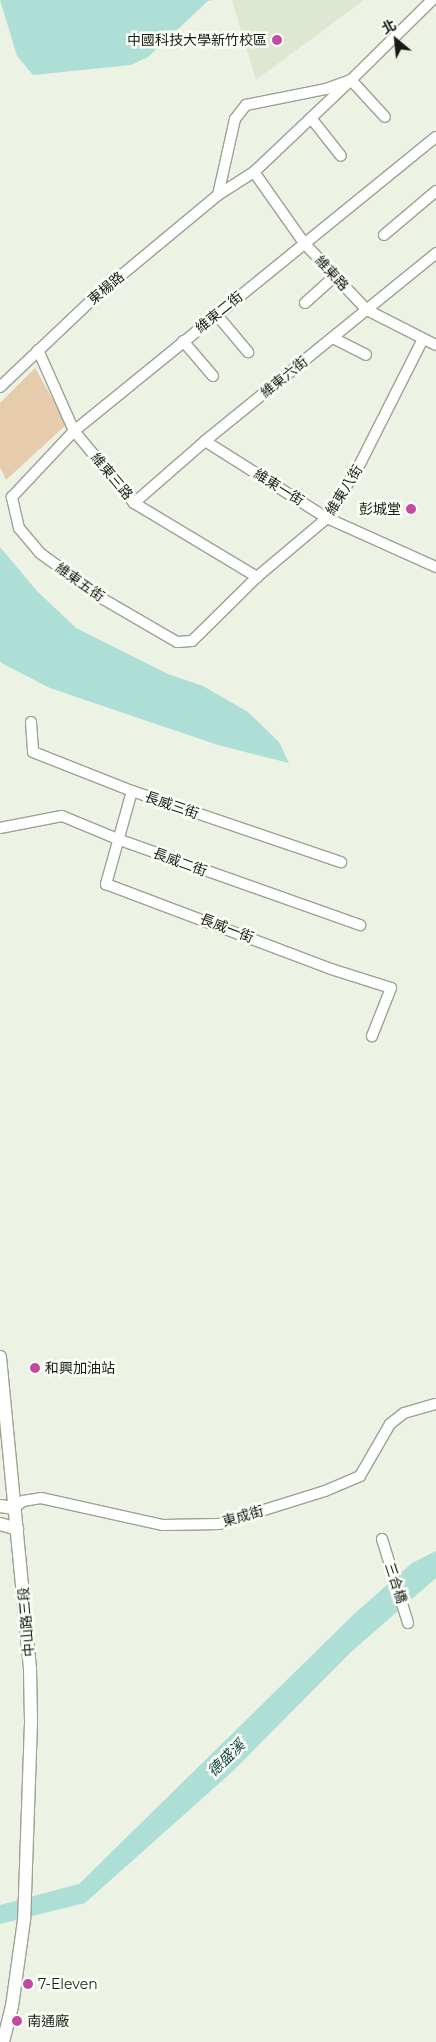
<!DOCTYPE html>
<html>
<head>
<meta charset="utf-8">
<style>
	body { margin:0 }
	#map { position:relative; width:436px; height:2042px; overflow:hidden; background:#ecf3e4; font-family:Montserrat,"Noto Sans TC",sans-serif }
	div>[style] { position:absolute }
	.built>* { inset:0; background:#dee7d2 }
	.green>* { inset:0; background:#e7cbad }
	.water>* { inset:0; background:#addfd7 }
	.roads { filter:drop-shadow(1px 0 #9ca294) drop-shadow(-1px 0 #9ca294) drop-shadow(0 1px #9ca294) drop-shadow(0 -1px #9ca294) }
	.minor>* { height:10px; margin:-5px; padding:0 5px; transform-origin:5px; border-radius:5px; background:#fff }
	.tertiary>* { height:12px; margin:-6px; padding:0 6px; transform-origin:6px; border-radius:6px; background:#fff }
	.dots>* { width:14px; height:14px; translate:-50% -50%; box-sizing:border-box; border:2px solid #fbfff6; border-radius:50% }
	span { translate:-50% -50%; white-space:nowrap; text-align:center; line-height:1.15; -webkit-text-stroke:5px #fbfff6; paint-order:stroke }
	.poi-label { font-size:14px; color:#181a15 }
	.right { translate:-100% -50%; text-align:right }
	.left { translate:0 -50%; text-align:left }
	.street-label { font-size:14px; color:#181a15 }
	.water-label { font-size:15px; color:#0e3c37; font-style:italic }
	.north { position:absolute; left:371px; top:15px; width:50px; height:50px; -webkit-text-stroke:4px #fbfff6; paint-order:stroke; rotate:332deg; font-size:14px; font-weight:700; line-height:20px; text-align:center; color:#181a15 }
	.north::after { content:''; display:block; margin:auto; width:18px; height:22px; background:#181a15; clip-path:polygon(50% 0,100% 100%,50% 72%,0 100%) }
</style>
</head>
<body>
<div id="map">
	<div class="built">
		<i style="clip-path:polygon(232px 0,364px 0,256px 80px)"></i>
	</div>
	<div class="green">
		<i style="clip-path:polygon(35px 368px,67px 424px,6px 480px,0 467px,0 403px)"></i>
	</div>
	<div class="water">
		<i style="clip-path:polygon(0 0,213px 0,208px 1px,148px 57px,131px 65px,33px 75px,17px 56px)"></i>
		<i style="clip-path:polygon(0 547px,37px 591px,76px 628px,168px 674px,203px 686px,248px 712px,279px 742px,289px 763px,218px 745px,141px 719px,50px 688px,3px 664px,0 661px)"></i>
		<i style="clip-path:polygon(436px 1551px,436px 1578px,351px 1652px,233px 1771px,85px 1903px,0 1924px,0 1905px,79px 1884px,354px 1614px,412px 1563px)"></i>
	</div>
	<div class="roads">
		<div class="minor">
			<i style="left:311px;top:118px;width:48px;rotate:51.7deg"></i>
			<i style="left:254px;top:172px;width:87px;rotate:54.8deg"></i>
			<i style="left:304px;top:243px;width:92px;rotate:46.8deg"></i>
			<i style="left:367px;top:310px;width:77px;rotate:26.9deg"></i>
			<i style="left:218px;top:195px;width:43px;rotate:-32.6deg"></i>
			<i style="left:254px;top:172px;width:134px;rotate:-43.5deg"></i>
			<i style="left:351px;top:80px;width:50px;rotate:47.4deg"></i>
			<i style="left:384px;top:235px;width:68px;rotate:-40.2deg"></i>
			<i style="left:305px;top:303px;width:40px;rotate:-42deg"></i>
			<i style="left:216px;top:314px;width:50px;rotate:49.9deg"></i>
			<i style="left:333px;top:338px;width:37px;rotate:27deg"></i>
			<i style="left:423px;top:339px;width:138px;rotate:116.8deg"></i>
			<i style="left:361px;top:462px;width:66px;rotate:121.3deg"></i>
			<i style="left:327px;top:518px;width:92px;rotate:139.9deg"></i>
			<i style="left:257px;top:577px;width:91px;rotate:135.4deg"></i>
			<i style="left:192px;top:641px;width:15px;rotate:176deg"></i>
			<i style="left:177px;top:642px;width:86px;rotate:-149.8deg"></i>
			<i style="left:103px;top:599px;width:78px;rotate:-143.9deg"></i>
			<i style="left:40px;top:553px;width:33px;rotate:-130deg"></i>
			<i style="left:19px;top:528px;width:32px;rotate:-103deg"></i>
			<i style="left:12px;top:497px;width:91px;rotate:-46.8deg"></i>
			<i style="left:74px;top:431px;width:466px;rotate:-39.1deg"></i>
			<i style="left:183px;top:341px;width:46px;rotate:49.4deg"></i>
			<i style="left:38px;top:350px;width:89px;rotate:66deg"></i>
			<i style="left:74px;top:431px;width:94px;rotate:50.2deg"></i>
			<i style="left:134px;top:503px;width:144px;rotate:31deg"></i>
			<i style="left:0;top:387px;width:131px;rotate:-43.5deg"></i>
			<i style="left:95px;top:297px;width:160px;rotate:-39.7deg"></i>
			<i style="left:218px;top:195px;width:78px;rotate:-77.4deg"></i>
			<i style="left:235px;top:119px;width:18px;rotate:-52deg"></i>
			<i style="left:246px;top:105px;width:82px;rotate:-11.3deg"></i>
			<i style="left:326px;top:89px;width:27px;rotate:-20deg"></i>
			<i style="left:351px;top:80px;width:114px;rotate:-44.6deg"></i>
			<i style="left:205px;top:441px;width:144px;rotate:32.3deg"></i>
			<i style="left:327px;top:518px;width:120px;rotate:24.2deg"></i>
			<i style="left:134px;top:503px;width:94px;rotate:-41.1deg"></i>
			<i style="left:205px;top:441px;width:298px;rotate:-39.1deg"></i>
			<i style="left:31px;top:722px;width:30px;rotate:86deg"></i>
			<i style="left:33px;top:752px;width:106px;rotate:21.5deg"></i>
			<i style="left:132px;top:791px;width:221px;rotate:18.8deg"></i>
			<i style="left:132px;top:791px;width:97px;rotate:105.6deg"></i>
			<i style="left:106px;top:884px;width:241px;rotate:20.7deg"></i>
			<i style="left:331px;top:969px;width:63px;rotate:17.6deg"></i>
			<i style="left:391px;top:988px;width:52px;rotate:111.6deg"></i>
			<i style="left:0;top:828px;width:63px;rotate:-11deg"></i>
			<i style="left:62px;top:816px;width:63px;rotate:22.5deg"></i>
			<i style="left:120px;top:840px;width:255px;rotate:19.5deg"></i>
			<i style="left:14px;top:1508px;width:11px;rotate:-38deg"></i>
			<i style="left:23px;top:1501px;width:18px;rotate:-9deg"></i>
			<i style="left:41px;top:1498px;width:125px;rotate:12.5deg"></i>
			<i style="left:163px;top:1525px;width:56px;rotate:-1deg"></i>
			<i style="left:219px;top:1524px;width:111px;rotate:-17.3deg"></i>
			<i style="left:325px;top:1491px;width:38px;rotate:-23deg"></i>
			<i style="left:360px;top:1476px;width:60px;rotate:-60deg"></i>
			<i style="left:390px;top:1424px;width:18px;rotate:-38deg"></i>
			<i style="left:404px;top:1413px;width:33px;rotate:-16deg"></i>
			<i style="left:382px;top:1539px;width:88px;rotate:72.8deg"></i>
		</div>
		<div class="tertiary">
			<i style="left:0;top:1357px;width:313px;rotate:84.5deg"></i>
			<i style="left:30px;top:1669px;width:54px;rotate:88.9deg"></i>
			<i style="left:31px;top:1723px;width:197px;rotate:92deg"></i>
			<i style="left:24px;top:1920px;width:87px;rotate:97.9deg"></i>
			<i style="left:12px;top:2006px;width:37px;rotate:104deg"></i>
			<i style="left:0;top:1506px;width:14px;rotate:8deg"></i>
			<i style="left:0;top:1524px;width:18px;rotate:16deg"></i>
		</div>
	</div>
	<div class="dots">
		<i style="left:277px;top:40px;background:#c34a9f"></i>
		<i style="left:411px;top:509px;background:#c34a9f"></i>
		<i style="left:35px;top:1368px;background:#c34a9f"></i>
		<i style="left:28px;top:1984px;background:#c34a9f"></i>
		<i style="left:17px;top:2021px;background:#c34a9f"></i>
	</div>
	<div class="poi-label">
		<span class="right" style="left:267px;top:40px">中國科技大學新竹校區</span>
		<span class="right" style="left:401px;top:509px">彭城堂</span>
		<span class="left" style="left:45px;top:1368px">和興加油站</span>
		<span class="left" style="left:38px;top:1984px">7-Eleven</span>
		<span class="left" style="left:27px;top:2021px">南通廠</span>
	</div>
	<div class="street-label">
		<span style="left:332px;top:273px;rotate:47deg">維東路</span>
		<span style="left:106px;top:288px;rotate:-40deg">東楊路</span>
		<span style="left:219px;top:312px;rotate:-39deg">維東二街</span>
		<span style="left:284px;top:377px;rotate:-39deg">維東六街</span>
		<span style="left:112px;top:476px;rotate:50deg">維東三路</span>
		<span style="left:279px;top:487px;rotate:32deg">維東一街</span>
		<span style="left:344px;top:490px;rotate:-58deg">維東八街</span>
		<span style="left:80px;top:582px;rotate:35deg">維東五街</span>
		<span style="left:172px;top:805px;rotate:19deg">長威三街</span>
		<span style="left:180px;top:862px;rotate:20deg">長威二街</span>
		<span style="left:227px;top:928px;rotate:21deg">長威一街</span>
		<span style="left:243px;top:1516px;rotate:-16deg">東成街</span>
		<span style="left:396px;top:1583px;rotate:72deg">三合橋</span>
		<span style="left:26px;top:1622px;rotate:-95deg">中山路三段</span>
	</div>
	<div class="water-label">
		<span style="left:226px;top:1758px;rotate:-44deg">德盛溪</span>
	</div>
	<div class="north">北</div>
</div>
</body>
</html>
